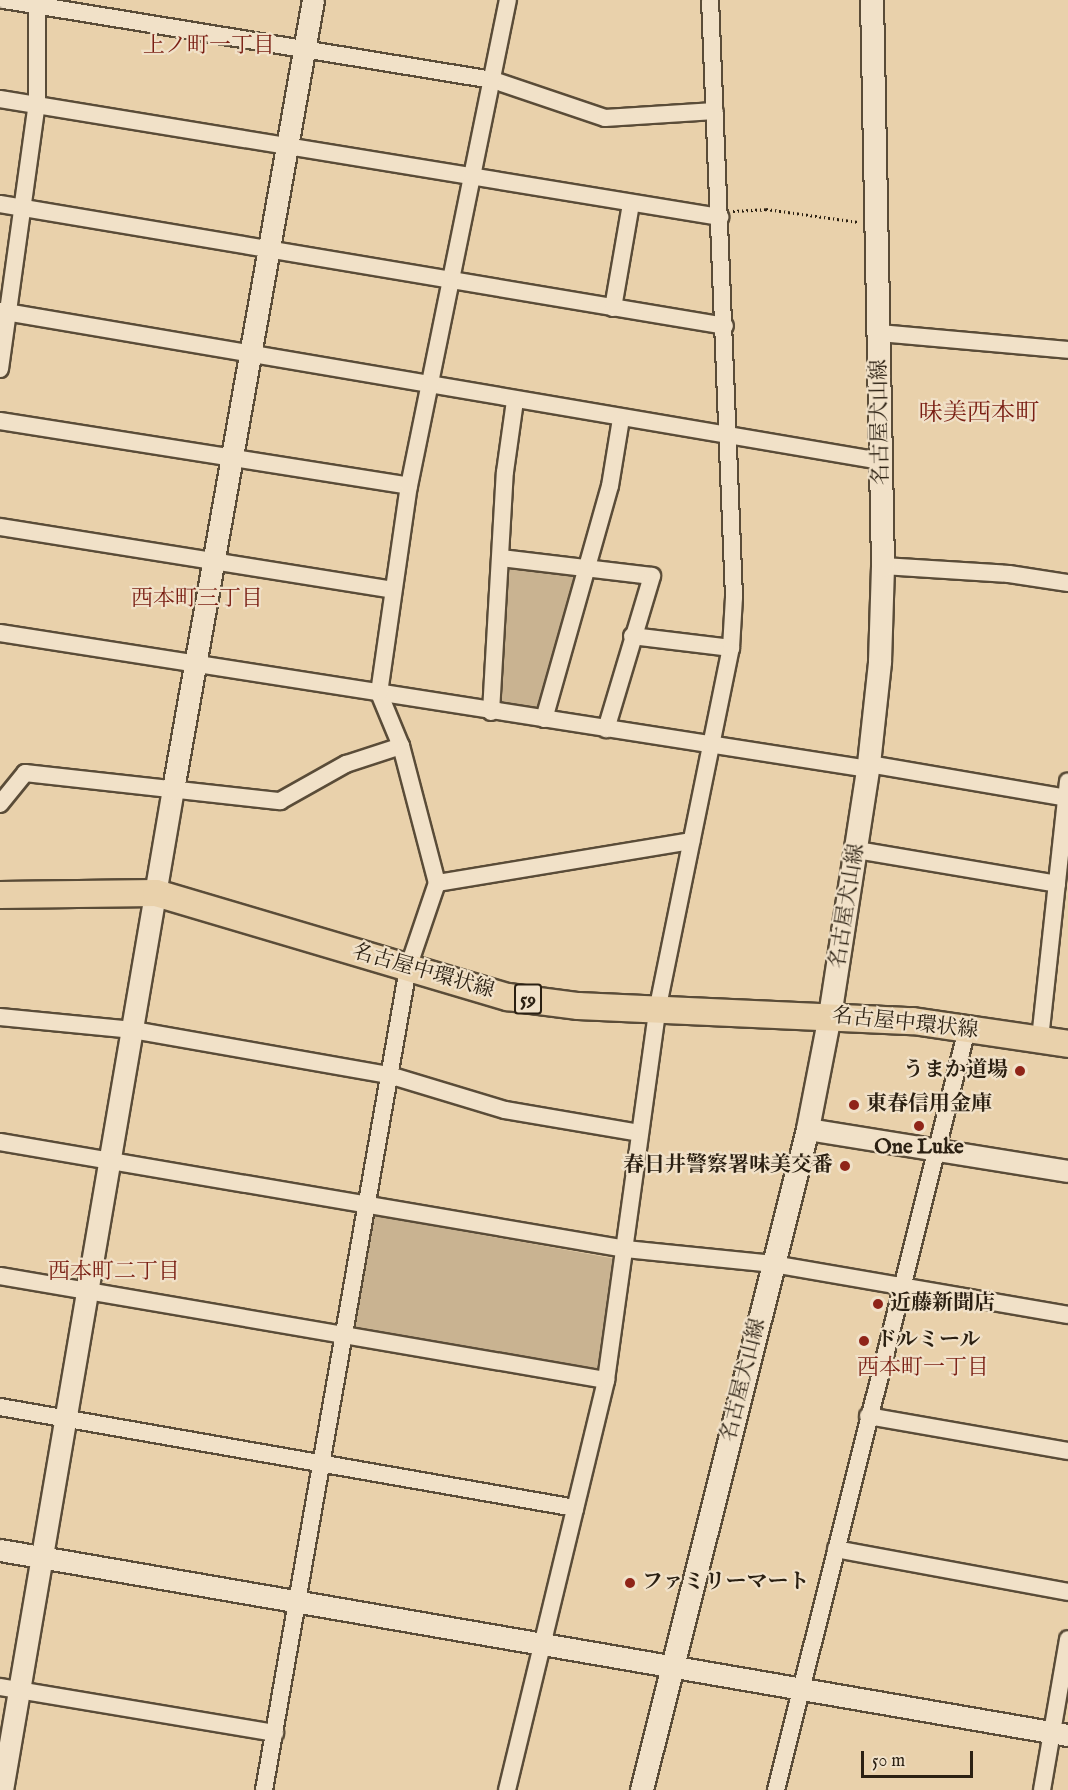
<!DOCTYPE html>
<html>
<head>
<meta charset="utf-8">
<style>
	body { margin:0 }
	#map { position:relative; width:1068px; height:1790px; overflow:hidden; background:#e9d1ab; font-family:"IM FELL English","Noto Serif JP",serif }
	div>[style] { position:absolute }
	.green>* { inset:0; background:#c9b391 }
	.path>* { height:3px; margin-top:-1.5px; transform-origin:0; background:repeating-linear-gradient(90deg,#2b2012 0 1.5px,transparent 0 4.5px) }
	.roads { filter:drop-shadow(2px 0 #5a4c38) drop-shadow(-2px 0 #5a4c38) drop-shadow(0 2px #5a4c38) drop-shadow(0 -2px #5a4c38) }
	.minor>* { height:16px; margin:-8px; padding:0 8px; transform-origin:8px; border-radius:8px; background:#f1e1c8 }
	.tertiary>* { height:21px; margin:-10.5px; padding:0 10.5px; transform-origin:10.5px; border-radius:10.5px; background:#f1e1c8 }
	.secondary>* { height:22px; margin:-11px; padding:0 11px; transform-origin:11px; border-radius:11px; background:#f1e1c8 }
	.primary>* { height:26px; margin:-13px; padding:0 13px; transform-origin:13px; border-radius:13px; background:#e9d1ab }
	.dots>* { width:16px; height:16px; translate:-50% -50%; box-sizing:border-box; border:3px solid #f1e1c8; border-radius:50% }
	span { translate:-50% -50%; white-space:nowrap; text-align:center; line-height:1.15; -webkit-text-stroke:4.5px #f1e1c8; paint-order:stroke }
	.shield-label span { padding:2px 4px; background:#f1e1c8; border:2px solid; border-radius:4px; -webkit-text-stroke-width:0 }
	.shield-label { font-size:20px; color:#2b2012; font-weight:700 }
	.street-label { font-size:21px; color:#2b2012 }
	.poi-label { font-size:21px; color:#2b2012; font-weight:700 }
	.right { translate:-100% -50%; text-align:right }
	.left { translate:0 -50%; text-align:left }
	.neighbourhood-label { font-size:22px; color:#7a1f14 }
	.quarter-label { font-size:24px; color:#7a1f14 }
	.scale { position:absolute; left:861px; top:1751px; width:112px; height:27px; box-sizing:border-box; border:3px solid #2b2012; border-top:0; padding-left:8px; font-size:18px; line-height:21px; white-space:nowrap; color:#2b2012; -webkit-text-stroke:4px #f1e1c8; paint-order:stroke }
</style>
</head>
<body>
<div id="map">
	<div class="green">
		<i style="clip-path:polygon(505px 566px,573px 570px,577px 577px,542px 707px,536px 712px,500px 706px,494px 699px)"></i>
		<i style="clip-path:polygon(376px 1216px,611px 1258px,616px 1263px,602px 1369px,356px 1330px,353px 1326px,372px 1219px)"></i>
	</div>
	<div class="path">
		<i style="left:733px;top:211px;width:33px;rotate:-3deg"></i>
		<i style="left:766px;top:209px;width:93px;rotate:8deg"></i>
	</div>
	<div class="roads">
		<div class="minor">
			<i style="left:4px;top:0;width:496px;rotate:9.3deg"></i>
			<i style="left:493px;top:80px;width:118px;rotate:18.7deg"></i>
			<i style="left:605px;top:118px;width:110px;rotate:-3.6deg"></i>
			<i style="left:0;top:99px;width:730px;rotate:9.31deg"></i>
			<i style="left:0;top:204px;width:735px;rotate:9.55deg"></i>
			<i style="left:613px;top:308px;width:106px;rotate:-80.2deg"></i>
			<i style="left:0;top:311px;width:894px;rotate:9.66deg"></i>
			<i style="left:879px;top:333px;width:190px;rotate:5.1deg"></i>
			<i style="left:0;top:369px;width:268px;rotate:-82.1deg"></i>
			<i style="left:37px;top:104px;width:104px;rotate:-90deg"></i>
			<i style="left:0;top:421px;width:414px;rotate:9deg"></i>
			<i style="left:0;top:527px;width:398px;rotate:9.1deg"></i>
			<i style="left:501px;top:558px;width:152px;rotate:6.8deg"></i>
			<i style="left:652px;top:576px;width:160px;rotate:106.7deg"></i>
			<i style="left:883px;top:566px;width:126px;rotate:3.6deg"></i>
			<i style="left:1009px;top:574px;width:60px;rotate:8.7deg"></i>
			<i style="left:0;top:633px;width:879px;rotate:8.9deg"></i>
			<i style="left:632px;top:636px;width:100px;rotate:6.9deg"></i>
			<i style="left:491px;top:712px;width:240px;rotate:-86.7deg"></i>
			<i style="left:505px;top:472px;width:72px;rotate:-82deg"></i>
			<i style="left:544px;top:719px;width:242px;rotate:-74.2deg"></i>
			<i style="left:610px;top:486px;width:68px;rotate:-80.7deg"></i>
			<i style="left:869px;top:764px;width:202px;rotate:9.7deg"></i>
			<i style="left:0;top:804px;width:40px;rotate:-51deg"></i>
			<i style="left:25px;top:773px;width:257px;rotate:6.3deg"></i>
			<i style="left:280px;top:801px;width:76px;rotate:-29.3deg"></i>
			<i style="left:346px;top:764px;width:58px;rotate:-18.1deg"></i>
			<i style="left:857px;top:850px;width:203px;rotate:9.6deg"></i>
			<i style="left:437px;top:883px;width:258px;rotate:-9.4deg"></i>
			<i style="left:0;top:1017px;width:134px;rotate:5.6deg"></i>
			<i style="left:133px;top:1030px;width:260px;rotate:10deg"></i>
			<i style="left:389px;top:1075px;width:121px;rotate:16.8deg"></i>
			<i style="left:505px;top:1110px;width:136px;rotate:9.7deg"></i>
			<i style="left:1040px;top:1039px;width:259px;rotate:-83.8deg"></i>
			<i style="left:0;top:1142px;width:635px;rotate:9.7deg"></i>
			<i style="left:626px;top:1249px;width:148px;rotate:5.8deg"></i>
			<i style="left:773px;top:1264px;width:299px;rotate:9.8deg"></i>
			<i style="left:0;top:1276px;width:615px;rotate:9.74deg"></i>
			<i style="left:0;top:1407px;width:584px;rotate:9.96deg"></i>
			<i style="left:868px;top:1416px;width:203px;rotate:9.9deg"></i>
			<i style="left:836px;top:1549px;width:236px;rotate:10.5deg"></i>
			<i style="left:0;top:1687px;width:279px;rotate:9.5deg"></i>
			<i style="left:264px;top:1790px;width:835px;rotate:-80.06deg"></i>
			<i style="left:408px;top:968px;width:90px;rotate:-71.2deg"></i>
			<i style="left:437px;top:883px;width:142px;rotate:-104.7deg"></i>
			<i style="left:401px;top:746px;width:57px;rotate:-112.5deg"></i>
			<i style="left:379px;top:693px;width:209px;rotate:-81.8deg"></i>
			<i style="left:409px;top:486px;width:496px;rotate:-78.5deg"></i>
			<i style="left:507px;top:1790px;width:422px;rotate:-76.4deg"></i>
			<i style="left:606px;top:1380px;width:373px;rotate:-82.1deg"></i>
			<i style="left:657px;top:1011px;width:370px;rotate:-78.5deg"></i>
			<i style="left:731px;top:648px;width:51px;rotate:-86.6deg"></i>
			<i style="left:734px;top:597px;width:597px;rotate:-92.3deg"></i>
			<i style="left:776px;top:1790px;width:785px;rotate:-75.91deg"></i>
			<i style="left:1042px;top:1790px;width:153px;rotate:-80.2deg"></i>
		</div>
		<div class="tertiary">
			<i style="left:808px;top:1129px;width:263px;rotate:9.2deg"></i>
			<i style="left:0;top:1550px;width:1084px;rotate:9.83deg"></i>
			<i style="left:2px;top:1790px;width:1016px;rotate:-80.31deg"></i>
			<i style="left:173px;top:789px;width:801px;rotate:-79.94deg"></i>
		</div>
		<div class="secondary">
			<i style="left:642px;top:1790px;width:682px;rotate:-75.9deg"></i>
			<i style="left:808px;top:1129px;width:115px;rotate:-79deg"></i>
			<i style="left:830px;top:1016px;width:255px;rotate:-81.2deg"></i>
			<i style="left:869px;top:764px;width:103px;rotate:-83.8deg"></i>
			<i style="left:880px;top:662px;width:96px;rotate:-88.2deg"></i>
			<i style="left:883px;top:566px;width:566px;rotate:-91.11deg"></i>
		</div>
		<div class="primary">
			<i style="left:0;top:895px;width:156px;rotate:-0.7deg"></i>
			<i style="left:156px;top:893px;width:367px;rotate:16.5deg"></i>
			<i style="left:508px;top:997px;width:71px;rotate:7.3deg"></i>
			<i style="left:578px;top:1006px;width:335px;rotate:2.6deg"></i>
			<i style="left:913px;top:1021px;width:157px;rotate:8.4deg"></i>
		</div>
	</div>
	<div class="dots">
		<i style="left:1020px;top:1071px;background:#8f2418"></i>
		<i style="left:854px;top:1105px;background:#8f2418"></i>
		<i style="left:919px;top:1126px;background:#8f2418"></i>
		<i style="left:845px;top:1166px;background:#8f2418"></i>
		<i style="left:878px;top:1304px;background:#8f2418"></i>
		<i style="left:864px;top:1341px;background:#8f2418"></i>
		<i style="left:630px;top:1583px;background:#8f2418"></i>
	</div>
	<div class="shield-label">
		<span style="left:528px;top:999px">59</span>
	</div>
	<div class="street-label">
		<span style="left:881px;top:422px;rotate:-91deg">名古屋犬山線</span>
		<span style="left:848px;top:906px;rotate:-81deg">名古屋犬山線</span>
		<span style="left:423px;top:972px;rotate:16deg">名古屋中環状線</span>
		<span style="left:905px;top:1024px;rotate:6deg">名古屋中環状線</span>
		<span style="left:744px;top:1380px;rotate:-76deg">名古屋犬山線</span>
	</div>
	<div class="poi-label">
		<span class="right" style="left:1008px;top:1071px">うまか道場</span>
		<span class="left" style="left:866px;top:1105px">東春信用金庫</span>
		<span style="left:919px;top:1148px">One Luke</span>
		<span class="right" style="left:833px;top:1166px">春日井警察署味美交番</span>
		<span class="left" style="left:890px;top:1304px">近藤新聞店</span>
		<span class="left" style="left:876px;top:1341px">ドルミール</span>
		<span class="left" style="left:642px;top:1583px">ファミリーマート</span>
	</div>
	<div class="neighbourhood-label">
		<span style="left:209px;top:47px">上ノ町一丁目</span>
		<span style="left:197px;top:600px">西本町三丁目</span>
		<span style="left:114px;top:1273px">西本町二丁目</span>
		<span style="left:923px;top:1369px">西本町一丁目</span>
	</div>
	<div class="quarter-label">
		<span style="left:979px;top:414px">味美西本町</span>
	</div>
	<div class="scale">50 m</div>
</div>
</body>
</html>
